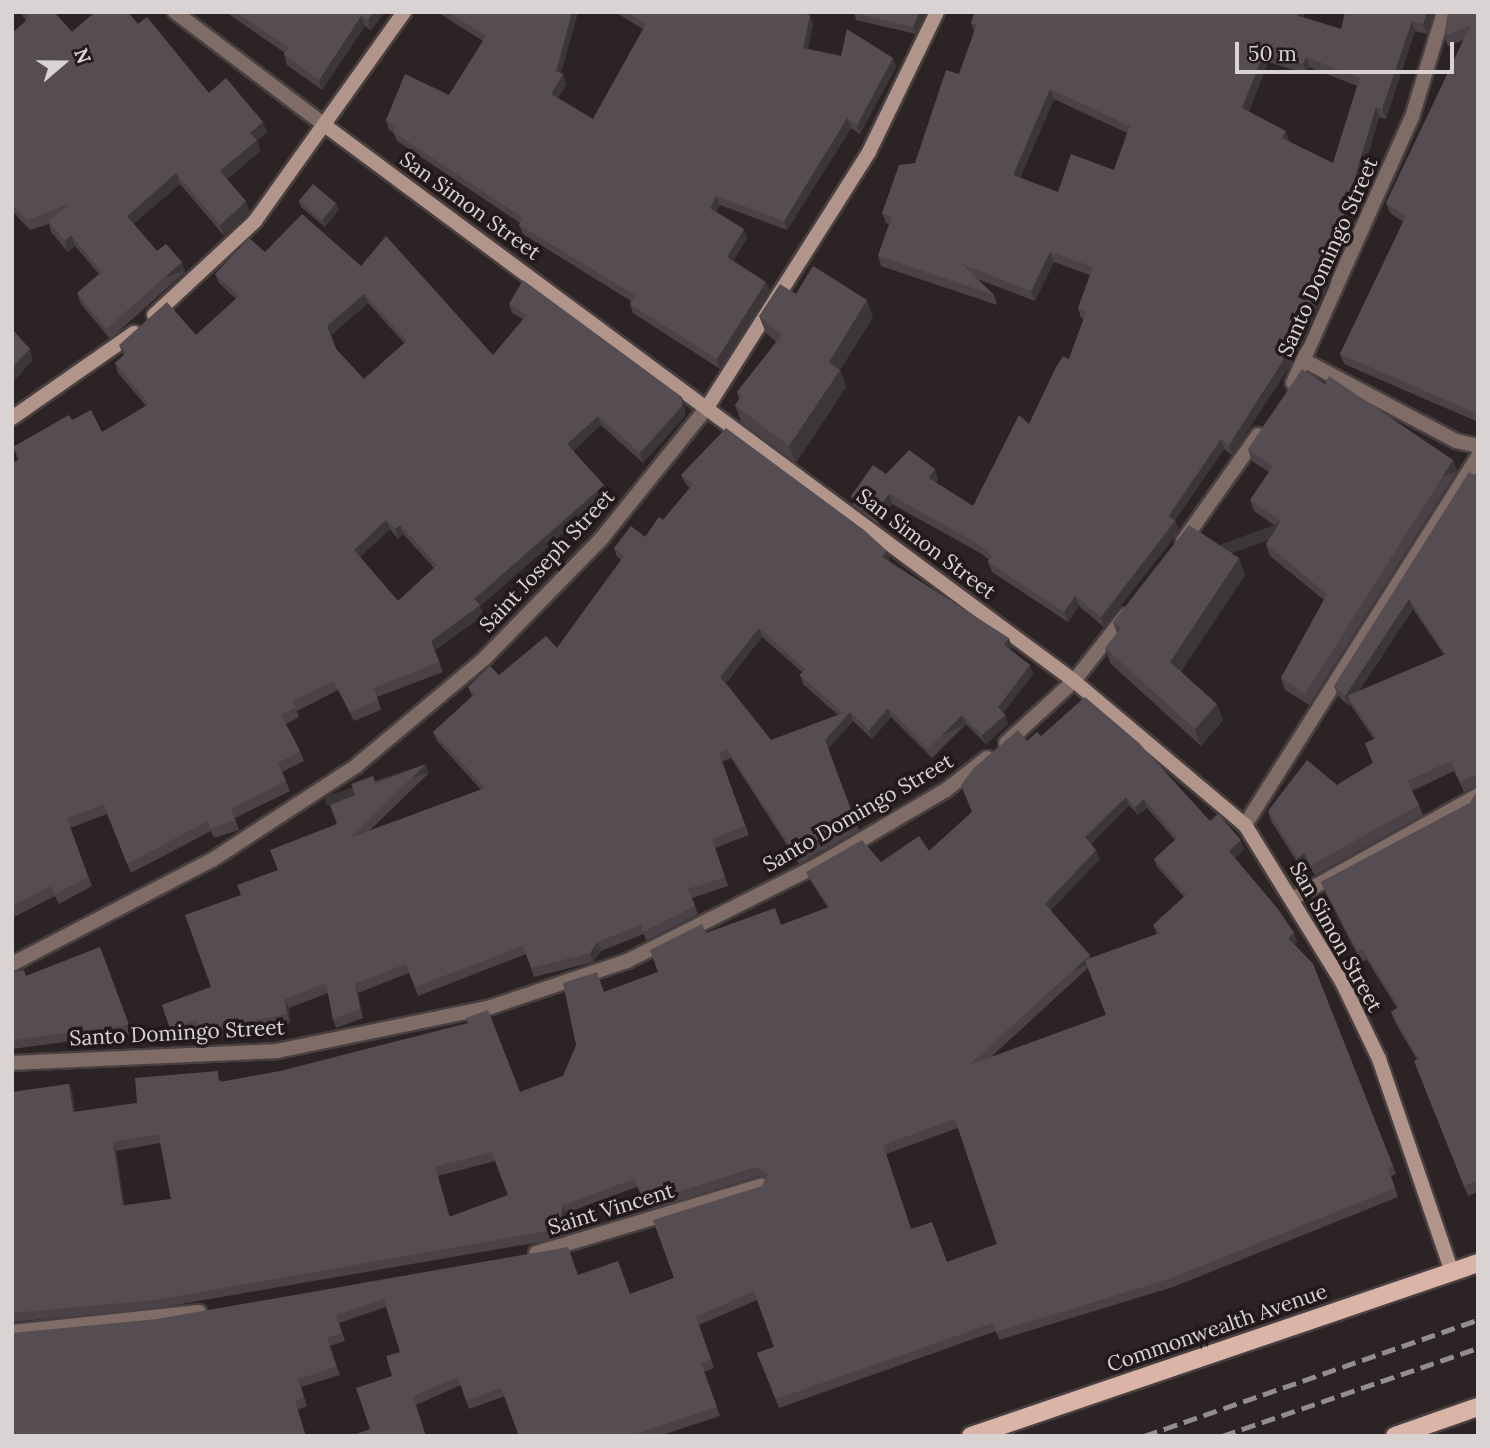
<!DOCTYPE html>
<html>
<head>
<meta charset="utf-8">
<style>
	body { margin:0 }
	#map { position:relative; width:1490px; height:1448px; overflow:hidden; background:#2c2324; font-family:Lora,serif }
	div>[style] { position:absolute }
	.roads { filter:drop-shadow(2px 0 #483f40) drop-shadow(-2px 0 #483f40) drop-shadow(0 2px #483f40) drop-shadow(0 -2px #483f40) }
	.street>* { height:14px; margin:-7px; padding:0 7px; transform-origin:7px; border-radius:7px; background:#7f6c66 }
	.secondary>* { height:14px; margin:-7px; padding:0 7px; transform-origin:7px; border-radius:7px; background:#b2958a }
	.primary>* { height:18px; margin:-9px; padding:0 9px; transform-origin:9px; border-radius:9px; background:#dab4a7 }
	.rail>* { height:5px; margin-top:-2.5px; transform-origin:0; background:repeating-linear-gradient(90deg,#948d8e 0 14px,transparent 0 21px) }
	.wall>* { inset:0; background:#4a4247 }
	.shaded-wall>* { inset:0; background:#3c3639; transform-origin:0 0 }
	.building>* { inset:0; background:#564d52; transform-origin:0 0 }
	span { translate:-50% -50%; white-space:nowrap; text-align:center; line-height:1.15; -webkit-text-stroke:7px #22191a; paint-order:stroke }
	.street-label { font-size:21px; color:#d9d3d3 }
	.frame { position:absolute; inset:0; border:14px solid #d9d3d3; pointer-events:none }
	.north { position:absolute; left:28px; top:28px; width:70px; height:70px; -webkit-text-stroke:5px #22191a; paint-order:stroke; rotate:70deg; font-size:19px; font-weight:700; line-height:28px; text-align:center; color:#d9d3d3 }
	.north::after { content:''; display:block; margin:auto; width:24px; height:32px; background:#d9d3d3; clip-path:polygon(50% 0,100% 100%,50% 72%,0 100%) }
	.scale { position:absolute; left:1235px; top:42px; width:219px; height:32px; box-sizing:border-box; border:4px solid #d9d3d3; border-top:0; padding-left:9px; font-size:21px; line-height:24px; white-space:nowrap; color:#d9d3d3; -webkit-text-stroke:5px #22191a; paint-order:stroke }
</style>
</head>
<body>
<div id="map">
	<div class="roads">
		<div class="street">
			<i style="left:175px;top:12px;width:191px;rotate:37.1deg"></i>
			<i style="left:1307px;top:362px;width:169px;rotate:27.9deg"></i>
			<i style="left:1456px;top:441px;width:23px;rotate:13deg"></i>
			<i style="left:1293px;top:383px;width:291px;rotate:-65.9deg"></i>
			<i style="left:1412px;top:117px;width:110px;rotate:-73.1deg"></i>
			<i style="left:1183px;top:541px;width:130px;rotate:-54.7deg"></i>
			<i style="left:1006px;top:743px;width:92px;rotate:-42.4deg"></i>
			<i style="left:1074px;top:681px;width:84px;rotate:-51.8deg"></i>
			<i style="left:1245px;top:825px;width:436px;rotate:-57.7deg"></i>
			<i style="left:1294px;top:898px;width:211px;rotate:-29.2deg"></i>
			<i style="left:12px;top:964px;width:225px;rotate:-27.5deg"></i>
			<i style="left:212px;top:860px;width:172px;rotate:-33.1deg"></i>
			<i style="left:356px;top:766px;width:168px;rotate:-39.9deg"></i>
			<i style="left:485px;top:658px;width:168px;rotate:-45.7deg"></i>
			<i style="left:602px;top:538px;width:169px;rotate:-51.2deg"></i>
			<i style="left:12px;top:1063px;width:265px;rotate:-2.6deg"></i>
			<i style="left:277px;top:1051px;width:218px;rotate:-11.6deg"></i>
			<i style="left:491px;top:1007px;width:144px;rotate:-18.7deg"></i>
			<i style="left:627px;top:961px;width:214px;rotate:-26.7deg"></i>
			<i style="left:818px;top:865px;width:148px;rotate:-30.4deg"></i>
			<i style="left:946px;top:790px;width:52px;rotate:-38deg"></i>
			<i style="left:536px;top:1253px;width:236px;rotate:-16.7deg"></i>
			<i style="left:12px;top:1332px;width:188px;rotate:-6.1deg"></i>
		</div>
		<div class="secondary">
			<i style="left:327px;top:127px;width:930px;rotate:36.56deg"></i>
			<i style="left:1074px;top:681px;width:224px;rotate:40.1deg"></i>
			<i style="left:1245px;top:825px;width:185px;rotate:58.3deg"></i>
			<i style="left:1342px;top:982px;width:85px;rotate:64.3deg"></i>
			<i style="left:1379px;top:1059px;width:225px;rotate:71.1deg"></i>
			<i style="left:154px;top:315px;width:138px;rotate:-42.9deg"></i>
			<i style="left:255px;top:221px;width:257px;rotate:-54.5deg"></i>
			<i style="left:708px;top:406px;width:301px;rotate:-57.6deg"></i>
			<i style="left:869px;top:152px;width:156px;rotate:-64.1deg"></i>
			<i style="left:12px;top:418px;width:149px;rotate:-34.9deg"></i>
		</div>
		<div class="primary">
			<i style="left:971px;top:1436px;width:536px;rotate:-18.84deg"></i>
			<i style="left:1395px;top:1436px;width:88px;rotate:-19.3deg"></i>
		</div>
	</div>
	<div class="rail">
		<i style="left:1144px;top:1436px;width:354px;rotate:-19.2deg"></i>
		<i style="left:1222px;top:1436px;width:271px;rotate:-19deg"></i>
	</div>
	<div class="wall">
		<i style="clip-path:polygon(20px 12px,54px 12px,72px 32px,138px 24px,209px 93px,267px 132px,257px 141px,260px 151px,227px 179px,250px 212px,224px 236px,180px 184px,133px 224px,157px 251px,185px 272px,110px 339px,81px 304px,77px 293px,99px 274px,75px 246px,68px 252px,51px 232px,49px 224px,30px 230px,12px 211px,12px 33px,26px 21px)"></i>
		<i style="clip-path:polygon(229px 12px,385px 12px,371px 30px,365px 26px,322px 90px,287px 65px,284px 54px,285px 53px,230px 15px)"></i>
		<i style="clip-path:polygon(437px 12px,578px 12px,561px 73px,563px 74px,566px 84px,558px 98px,593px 119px,643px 29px,615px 12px,803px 12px,803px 13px,813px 24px,808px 49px,841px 56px,893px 58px,896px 67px,860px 134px,851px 128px,787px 230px,720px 205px,716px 212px,747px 238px,733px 261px,770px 291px,720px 369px,633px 313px,630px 304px,631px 301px,523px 234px,519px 225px,520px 223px,397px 141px,393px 132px,389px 130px,386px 120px,449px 95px,483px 41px)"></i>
		<i style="clip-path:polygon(854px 12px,925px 12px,916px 34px,856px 20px)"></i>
		<i style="clip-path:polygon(evenodd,975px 12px,1305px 12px,1303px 17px,1341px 29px,1434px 12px,1427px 34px,1415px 31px,1386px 119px,1379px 117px,1330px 285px,1304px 344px,1232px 455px,1224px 449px,1175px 520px,1179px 531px,1104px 627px,1079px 606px,1068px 622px,992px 572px,988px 562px,989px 560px,982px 554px,892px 504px,878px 524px,854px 506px,851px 496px,886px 474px,938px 479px,936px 483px,973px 506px,1029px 424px,1069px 359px,1084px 319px,1081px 318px,1078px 308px,1090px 275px,1054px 262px,1035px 301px,977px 279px,994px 295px,997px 305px,881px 266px,878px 256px,889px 224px,886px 223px,882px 213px,915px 163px,959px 74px,974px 31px,971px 23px,975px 12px,1268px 62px,1307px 74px,1309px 67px,1357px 86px,1333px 163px,1289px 142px,1249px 111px,1268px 62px,975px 12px,1054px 99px,1127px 133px,1114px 170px,1058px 192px,1020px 178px,1054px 99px)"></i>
		<i style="clip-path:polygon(1478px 12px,1478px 422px,1344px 364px,1340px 354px,1403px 222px,1390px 213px,1386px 203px,1464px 40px,1448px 46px,1444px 36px)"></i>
		<i style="clip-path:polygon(299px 201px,336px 203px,339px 210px,325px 227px,301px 207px)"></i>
		<i style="clip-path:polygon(evenodd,265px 252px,361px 266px,493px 355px,523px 319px,512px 313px,509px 304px,685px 407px,685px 416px,643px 463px,601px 425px,573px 451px,607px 495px,480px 606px,484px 615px,435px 650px,443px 672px,377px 697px,381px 710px,354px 721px,338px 690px,297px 711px,299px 717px,286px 724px,300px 751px,304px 761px,282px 772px,290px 791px,235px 818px,239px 830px,214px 838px,211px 831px,131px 873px,107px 814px,70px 828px,92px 886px,59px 904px,55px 896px,12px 918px,12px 463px,18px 460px,13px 447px,72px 420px,102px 432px,146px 406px,118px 373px,115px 363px,124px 356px,119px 345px,196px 335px,236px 299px,219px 283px,215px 274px,265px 252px,368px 303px,404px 343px,364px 379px,336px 349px,331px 335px,368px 303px,265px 252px,390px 529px,398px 539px,403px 534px,434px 568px,398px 601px,360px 557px,390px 529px)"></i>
		<i style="clip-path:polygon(796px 294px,873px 317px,840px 370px,846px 387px,796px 463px,741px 422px,735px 405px,739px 399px,737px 392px,776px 342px,766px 333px,759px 316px)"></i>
		<i style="clip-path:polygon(1325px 384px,1453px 460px,1457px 471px,1309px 705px,1285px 690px,1281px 678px,1324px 600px,1270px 556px,1266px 544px,1277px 527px,1254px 511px,1250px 500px,1269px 472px,1252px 461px,1248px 449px)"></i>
		<i style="clip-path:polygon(evenodd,1478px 473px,1478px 786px,1464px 792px,1454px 771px,1412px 791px,1419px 805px,1423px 815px,1315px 875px,1308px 864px,1301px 868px,1271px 821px,1268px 811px,1337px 785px,1373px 763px,1365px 743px,1374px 739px,1350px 704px,1349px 706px,1338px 696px,1334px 686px,1478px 473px,1413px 609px,1444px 655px,1359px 691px,1413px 609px)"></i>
		<i style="clip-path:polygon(evenodd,681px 475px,887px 551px,890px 560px,889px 561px,1012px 647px,1010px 650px,1030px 665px,1033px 674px,1003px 713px,1005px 715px,1008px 724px,986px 744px,966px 724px,932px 758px,891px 717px,872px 739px,853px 721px,828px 749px,859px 830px,799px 864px,731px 758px,722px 762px,749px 835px,715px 848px,728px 886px,692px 898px,698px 914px,646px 941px,644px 934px,601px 951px,593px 962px,534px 977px,526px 954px,418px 996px,409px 973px,358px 993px,363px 1018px,336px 1028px,333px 1019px,328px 993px,289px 1008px,290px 1023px,203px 1040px,199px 1029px,174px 1038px,162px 1005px,211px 987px,241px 895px,278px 870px,336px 824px,355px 795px,375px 783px,429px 773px,369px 831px,481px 790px,437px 741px,433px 732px,472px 696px,468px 687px,499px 675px,557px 648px,621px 560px,617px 557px,614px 548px,645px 537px,663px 520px,690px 488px,685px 483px,681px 475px,762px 637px,802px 672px,800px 675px,803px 684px,838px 715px,771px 740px,726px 683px,762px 637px)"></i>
		<i style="clip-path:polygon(1239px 558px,1245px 575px,1181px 671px,1223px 720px,1201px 746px,1111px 664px,1105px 648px,1117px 633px,1113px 622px)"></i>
		<i style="clip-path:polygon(evenodd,1041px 736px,1210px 821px,1244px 849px,1235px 858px,1294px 933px,1297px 942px,1294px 944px,1313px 964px,1396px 1174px,1391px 1176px,1398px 1197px,1173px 1287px,999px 1340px,996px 1331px,779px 1408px,757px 1353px,774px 1347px,757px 1300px,699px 1325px,714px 1368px,704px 1372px,720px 1416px,659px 1436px,519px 1436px,505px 1396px,469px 1409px,461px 1385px,416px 1405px,370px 1429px,392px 1376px,400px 1352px,386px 1307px,339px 1323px,345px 1341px,330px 1346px,340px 1375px,301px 1387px,307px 1406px,298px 1410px,157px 1319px,578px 1275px,630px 1294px,674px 1278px,762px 1186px,765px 1179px,759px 1176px,649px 1210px,637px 1187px,566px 1213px,563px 1238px,158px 1308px,12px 1322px,12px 1080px,13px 1092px,69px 1084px,72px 1092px,75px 1112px,137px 1103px,221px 1080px,221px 1082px,520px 1092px,563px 1076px,604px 992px,658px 972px,706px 933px,781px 925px,828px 908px,810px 880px,806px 872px,881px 862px,929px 851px,972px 812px,1027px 741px,1041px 736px,1129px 805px,1138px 815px,1147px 808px,1175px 840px,1154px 859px,1157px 867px,1184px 897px,1153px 925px,1157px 934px,1091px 958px,1050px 911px,1100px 859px,1091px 844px,1129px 805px,1041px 736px,1088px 968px,1106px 1015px,990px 1058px,1088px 968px,1041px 736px,958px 1128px,997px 1244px,947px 1262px,911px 1229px,886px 1154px,958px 1128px,1041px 736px,160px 1143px,171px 1199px,124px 1205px,116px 1151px,160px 1143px,1041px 736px,495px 1161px,508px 1195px,450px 1217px,438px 1176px,495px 1161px)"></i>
		<i style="clip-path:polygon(1478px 790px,1478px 1192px,1468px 1196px,1418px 1071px,1417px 1060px,1395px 1022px,1391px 1012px,1397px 1008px,1367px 960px,1361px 962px,1325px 892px,1321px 882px,1470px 803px)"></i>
		<i style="clip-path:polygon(100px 947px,132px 1033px,12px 1049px,12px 973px,26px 976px)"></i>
	</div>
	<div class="shaded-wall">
		<i style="clip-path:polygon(374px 12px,385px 12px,371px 30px,368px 20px)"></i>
		<i style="clip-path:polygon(572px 12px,578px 12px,559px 80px,556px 71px)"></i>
		<i style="clip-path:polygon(919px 12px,925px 12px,916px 34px,913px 27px)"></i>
		<i style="clip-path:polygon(1298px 12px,1305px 12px,1301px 26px,1298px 16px)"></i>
		<i style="clip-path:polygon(1427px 12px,1434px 12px,1427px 34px,1423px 24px)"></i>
		<i style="clip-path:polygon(810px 15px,813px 24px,806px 57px,803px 48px)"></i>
		<i style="clip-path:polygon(361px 16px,365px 26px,322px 90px,319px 80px)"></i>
		<i style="clip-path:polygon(1412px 21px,1415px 31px,1386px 119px,1382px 109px)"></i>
		<i style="clip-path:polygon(1264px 52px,1268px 62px,1246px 118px,1242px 108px)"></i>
		<i style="clip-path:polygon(1306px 57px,1309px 67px,1307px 74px,1303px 64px)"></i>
		<i style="clip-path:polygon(893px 58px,896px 67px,860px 134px,857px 125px)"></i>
		<i style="clip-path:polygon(563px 74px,566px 84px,555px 103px,551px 94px)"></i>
		<i style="clip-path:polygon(1050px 89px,1054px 99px,1017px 185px,1013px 175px)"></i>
		<i style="clip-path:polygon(1376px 107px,1379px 117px,1330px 285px,1304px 344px,1232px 455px,1229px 445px)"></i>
		<i style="clip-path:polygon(847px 118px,851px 128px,787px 230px,784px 221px)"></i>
		<i style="clip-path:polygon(263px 122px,267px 132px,257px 141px,260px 151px,224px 182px,220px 171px,250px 133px)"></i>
		<i style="clip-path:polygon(1286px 131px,1289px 141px,1286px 149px,1282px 138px)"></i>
		<i style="clip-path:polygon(176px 173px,180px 184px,130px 226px,127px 216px)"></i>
		<i style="clip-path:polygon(716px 196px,720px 205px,714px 217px,710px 208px)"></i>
		<i style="clip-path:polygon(246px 201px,250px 212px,224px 236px,220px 225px)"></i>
		<i style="clip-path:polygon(336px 203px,339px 210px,325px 227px,322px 220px)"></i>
		<i style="clip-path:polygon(744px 229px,747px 238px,730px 267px,727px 257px)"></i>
		<i style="clip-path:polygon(71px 235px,75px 246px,68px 252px,65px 241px)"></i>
		<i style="clip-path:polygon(1050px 252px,1054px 262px,1035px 301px,1031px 291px)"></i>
		<i style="left:182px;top:262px;width:10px;height:101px;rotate:73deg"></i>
		<i style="clip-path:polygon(766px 282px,770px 291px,720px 369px,717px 359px)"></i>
		<i style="clip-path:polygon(364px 294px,368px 303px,330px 336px,327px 326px)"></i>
		<i style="clip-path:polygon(867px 300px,873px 317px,840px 370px,846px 387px,796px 463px,789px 446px,829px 362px)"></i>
		<i style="clip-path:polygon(30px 349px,33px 360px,12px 383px,12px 368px)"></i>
		<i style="clip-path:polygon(682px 397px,685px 407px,685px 416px,643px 463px,640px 453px)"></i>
		<i style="clip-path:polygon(598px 416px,601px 425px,570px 453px,567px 444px)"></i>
		<i style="clip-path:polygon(1221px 439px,1224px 449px,1174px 522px,1175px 521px,1179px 531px,1104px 627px,1101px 617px)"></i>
		<i style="left:1453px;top:460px;width:12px;height:277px;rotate:70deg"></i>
		<i style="clip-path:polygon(935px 469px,938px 479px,933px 488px,929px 478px)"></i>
		<i style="clip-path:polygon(604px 485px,607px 495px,480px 606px,484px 615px,434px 650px,431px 641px,474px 599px)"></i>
		<i style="clip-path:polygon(889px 494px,892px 504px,878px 524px,874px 514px)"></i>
		<i style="clip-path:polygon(386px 520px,390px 529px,357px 560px,354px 550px)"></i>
		<i style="clip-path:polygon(400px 525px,403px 534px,398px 539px,395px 529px)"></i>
		<i style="clip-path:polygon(887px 551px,890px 560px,886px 566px,882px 557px)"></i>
		<i style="clip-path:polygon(1239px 558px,1245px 575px,1176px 678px,1170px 662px)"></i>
		<i style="clip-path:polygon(1075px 596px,1079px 606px,1068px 622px,1064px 612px)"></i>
		<i style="clip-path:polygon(1409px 599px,1413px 609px,1351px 702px,1347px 696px,1350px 704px,1349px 706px,1345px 696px)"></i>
		<i style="clip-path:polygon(759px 628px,762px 637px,724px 685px,720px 677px)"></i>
		<i style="clip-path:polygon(1009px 638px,1012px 647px,1007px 654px,1004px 645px)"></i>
		<i style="clip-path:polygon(1030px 665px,1033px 674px,1001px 716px,998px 707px)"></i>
		<i style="clip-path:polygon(1217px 704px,1223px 720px,1201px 746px,1195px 729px)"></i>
		<i style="clip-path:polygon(888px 708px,891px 717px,872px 739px,869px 730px)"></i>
		<i style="clip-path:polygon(850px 712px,853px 721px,828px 749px,825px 740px)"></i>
		<i style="left:962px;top:715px;width:10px;height:48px;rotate:66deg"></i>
		<i style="clip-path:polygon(1005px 715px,1008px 724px,986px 744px,982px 735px)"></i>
		<i style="left:426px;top:764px;width:9px;height:107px;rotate:72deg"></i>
		<i style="clip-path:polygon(1126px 797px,1129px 805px,1088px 846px,1085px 837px)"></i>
		<i style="clip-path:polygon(1144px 799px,1147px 808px,1138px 815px,1135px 807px)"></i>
		<i style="clip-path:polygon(1241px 840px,1244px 849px,1232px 860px,1229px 851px)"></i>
		<i style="clip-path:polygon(1096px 850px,1100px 859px,1048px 913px,1045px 904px)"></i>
		<i style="clip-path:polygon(1304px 853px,1308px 864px,1301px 868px,1298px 858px)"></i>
		<i style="clip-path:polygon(1294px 933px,1297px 942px,1291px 946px,1288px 938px)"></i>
		<i style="clip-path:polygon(597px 942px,601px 951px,593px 962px,590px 953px)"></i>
		<i style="left:1090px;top:955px;width:9px;height:164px;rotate:72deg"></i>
		<i style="clip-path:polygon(355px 984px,358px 993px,363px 1018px,360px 1009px)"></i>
		<i style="clip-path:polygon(285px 999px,289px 1008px,290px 1023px,287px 1014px)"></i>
		<i style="clip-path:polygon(69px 1084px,72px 1092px,76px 1121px,73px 1112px)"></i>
		<i style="clip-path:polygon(113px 1142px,116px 1151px,126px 1214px,123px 1206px)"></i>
		<i style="clip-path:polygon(563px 1205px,566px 1213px,563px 1238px,559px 1229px)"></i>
	</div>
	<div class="building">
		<i style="clip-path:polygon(24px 12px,54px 12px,72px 32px,95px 12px,128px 12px,138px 24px,147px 17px,209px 93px,226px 78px,263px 122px,250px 133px,257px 140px,220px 171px,246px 201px,220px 225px,176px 173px,127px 216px,157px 251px,166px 244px,182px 262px,106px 329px,77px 293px,102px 272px,71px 235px,65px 241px,48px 221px,69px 204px,27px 220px,12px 205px,12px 33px,29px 18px)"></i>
		<i style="clip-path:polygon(236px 12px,374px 12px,368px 20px,361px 16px,319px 80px,284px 54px,289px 48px)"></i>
		<i style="clip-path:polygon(448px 12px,572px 12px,556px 71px,563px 74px,551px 94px,593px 119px,646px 24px,627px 12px,798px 12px,810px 15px,803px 48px,841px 56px,847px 29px,893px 58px,857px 125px,847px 118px,784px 221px,716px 196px,710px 208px,744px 229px,727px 257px,766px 282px,717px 359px,630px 304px,635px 295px,519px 225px,523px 218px,393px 132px,396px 127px,386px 120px,405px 74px,449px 95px,486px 36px)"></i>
		<i style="clip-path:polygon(854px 12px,919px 12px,913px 27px,853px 13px)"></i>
		<i style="clip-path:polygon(evenodd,975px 12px,1298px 12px,1298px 16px,1341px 29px,1345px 12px,1427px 12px,1423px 24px,1412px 21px,1382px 109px,1376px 107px,1326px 274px,1300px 334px,1229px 445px,1221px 439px,1168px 516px,1175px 521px,1101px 617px,1075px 596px,1064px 612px,988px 562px,992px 556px,978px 544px,889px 494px,874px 514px,851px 496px,873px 465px,886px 474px,909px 450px,935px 469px,929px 478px,973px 506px,1019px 415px,1029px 424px,1055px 369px,1063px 356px,1069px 359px,1086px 312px,1078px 308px,1093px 267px,1050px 252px,1031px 291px,962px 264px,994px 295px,878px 256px,892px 217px,882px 213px,899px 165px,915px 163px,946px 70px,959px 74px,977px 25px,971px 23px,975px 12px,1264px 52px,1303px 64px,1306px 57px,1360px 78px,1333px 163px,1282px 138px,1286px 131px,1242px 108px,1264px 52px,975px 12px,1050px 89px,1130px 126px,1114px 170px,1071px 154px,1058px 192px,1013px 175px,1050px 89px)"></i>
		<i style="clip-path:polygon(1448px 12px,1478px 12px,1478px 414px,1340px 354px,1406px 216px,1386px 203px,1470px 26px,1444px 36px)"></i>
		<i style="left:313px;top:184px;width:30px;height:22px;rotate:40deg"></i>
		<i style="clip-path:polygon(evenodd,302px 214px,361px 266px,386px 236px,493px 355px,527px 315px,509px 304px,523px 280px,682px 397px,682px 406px,640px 453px,598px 416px,567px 444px,604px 485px,474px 599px,480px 605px,431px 641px,439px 662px,373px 688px,378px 700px,350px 712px,334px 681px,292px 701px,296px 707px,281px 715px,300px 751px,278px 763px,286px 781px,231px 809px,235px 820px,210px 829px,208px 821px,127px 864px,104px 804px,67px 818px,88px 877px,55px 894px,51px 886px,12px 906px,12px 463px,20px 459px,13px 447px,69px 415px,72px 420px,91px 410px,102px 432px,149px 404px,115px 363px,126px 353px,119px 345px,167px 302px,196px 335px,239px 296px,215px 274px,249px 238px,265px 252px,302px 214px,364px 294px,407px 341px,364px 379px,336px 349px,327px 326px,364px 294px,302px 214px,386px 520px,395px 529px,400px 525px,437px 565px,398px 601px,354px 550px,386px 520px)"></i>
		<i style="clip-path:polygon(813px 266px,867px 300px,829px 362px,840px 370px,789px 446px,735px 405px,742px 396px,737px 392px,782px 335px,759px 316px,780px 284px,796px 294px)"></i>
		<i style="clip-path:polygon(12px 329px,30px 349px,12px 368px)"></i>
		<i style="clip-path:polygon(1302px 369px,1325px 384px,1329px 376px,1453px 460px,1305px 694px,1281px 678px,1327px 594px,1266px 544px,1281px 521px,1250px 500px,1273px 466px,1248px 449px)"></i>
		<i style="clip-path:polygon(evenodd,726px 428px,864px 530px,887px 551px,882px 557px,1009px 638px,1004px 645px,1030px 665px,998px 707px,1005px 715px,982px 735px,962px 715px,928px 749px,888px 708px,869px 730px,850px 712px,825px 740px,855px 821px,796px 855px,727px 749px,719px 753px,745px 826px,712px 839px,725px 877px,688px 889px,695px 906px,643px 932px,641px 925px,597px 942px,590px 953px,531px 968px,523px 946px,415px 987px,406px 964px,355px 984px,360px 1009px,333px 1019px,326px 983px,285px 999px,287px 1014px,200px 1031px,196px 1020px,170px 1029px,162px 1005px,211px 987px,185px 915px,241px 895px,237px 885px,278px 870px,270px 850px,337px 824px,330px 805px,355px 795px,351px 784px,373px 776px,375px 783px,426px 764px,349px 838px,485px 788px,433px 732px,475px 694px,468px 687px,490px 666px,499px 675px,546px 636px,557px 648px,624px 556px,614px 548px,631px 526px,645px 537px,659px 517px,663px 520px,693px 484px,681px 475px,726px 428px,759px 628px,805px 669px,800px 675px,843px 713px,771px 740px,720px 677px,759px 628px)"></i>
		<i style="clip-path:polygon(1469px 472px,1476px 476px,1478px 473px,1478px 778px,1474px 775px,1460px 782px,1451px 761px,1407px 781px,1419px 805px,1311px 865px,1304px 853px,1298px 858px,1268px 811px,1307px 760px,1337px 785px,1373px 763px,1365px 743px,1377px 738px,1347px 696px,1446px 654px,1409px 599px,1345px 696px,1334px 686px)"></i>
		<i style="clip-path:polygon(1189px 525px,1239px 558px,1170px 662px,1217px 704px,1195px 729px,1105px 648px,1121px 628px,1113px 622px)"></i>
		<i style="clip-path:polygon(evenodd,1085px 697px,1139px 743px,1210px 821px,1218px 814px,1241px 840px,1229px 851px,1278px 909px,1294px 933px,1288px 938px,1313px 964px,1393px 1166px,1388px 1168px,1395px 1188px,1169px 1279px,996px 1332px,993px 1323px,776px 1399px,757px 1353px,774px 1347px,754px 1291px,696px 1317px,711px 1360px,701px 1363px,717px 1407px,630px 1436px,519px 1436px,501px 1388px,466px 1401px,458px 1377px,413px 1396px,426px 1436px,351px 1436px,370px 1429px,356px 1388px,392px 1376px,386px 1356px,400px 1352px,384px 1299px,336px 1315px,342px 1333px,327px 1338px,336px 1367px,298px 1379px,304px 1397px,295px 1401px,306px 1436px,12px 1436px,12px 1333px,157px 1319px,568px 1247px,578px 1275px,618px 1261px,630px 1294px,674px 1278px,653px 1220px,762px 1186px,768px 1174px,756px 1167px,646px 1202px,634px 1179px,563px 1205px,559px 1229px,155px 1300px,12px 1313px,12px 1092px,69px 1084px,73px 1112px,137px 1103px,135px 1078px,218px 1071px,219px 1082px,280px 1071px,468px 1023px,466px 1018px,488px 1010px,520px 1092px,563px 1076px,576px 1045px,563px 983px,597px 972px,604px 992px,658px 972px,650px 950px,702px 924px,706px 933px,775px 908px,781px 925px,829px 907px,806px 872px,862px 840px,881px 862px,919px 836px,929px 851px,972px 812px,961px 785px,974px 768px,1018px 730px,1027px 741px,1037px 732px,1041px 736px,1085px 697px,1126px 797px,1135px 807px,1144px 799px,1177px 838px,1154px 859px,1186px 895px,1153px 925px,1160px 933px,1085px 960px,1106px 1015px,969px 1065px,1090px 955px,1045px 904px,1096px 850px,1085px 837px,1126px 797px,1085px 697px,955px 1119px,997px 1244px,947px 1262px,932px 1222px,911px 1229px,883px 1145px,955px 1119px,1085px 697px,159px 1134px,171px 1199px,123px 1206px,113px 1142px,159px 1134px,1085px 697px,492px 1152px,508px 1195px,449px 1217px,435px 1167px,492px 1152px)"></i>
		<i style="clip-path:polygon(1478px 790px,1478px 1180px,1464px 1186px,1414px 1061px,1419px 1059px,1391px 1012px,1399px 1007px,1363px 950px,1358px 952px,1321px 882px,1470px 803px)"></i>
		<i style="clip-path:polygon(100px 947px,129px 1025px,12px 1040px,12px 973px,24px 970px,26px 976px)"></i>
	</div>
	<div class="street-label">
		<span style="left:470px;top:206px;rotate:36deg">San Simon Street</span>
		<span style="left:1328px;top:257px;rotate:-66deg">Santo Domingo Street</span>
		<span style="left:926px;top:544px;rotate:37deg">San Simon Street</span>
		<span style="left:547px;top:561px;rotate:-47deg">Saint Joseph Street</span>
		<span style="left:858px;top:813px;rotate:-30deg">Santo Domingo Street</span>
		<span style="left:1336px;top:937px;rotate:61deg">San Simon Street</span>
		<span style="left:177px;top:1033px;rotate:-3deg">Santo Domingo Street</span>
		<span style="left:611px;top:1209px;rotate:-17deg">Saint Vincent</span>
		<span style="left:1217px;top:1328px;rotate:-19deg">Commonwealth Avenue</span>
	</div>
	<div class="frame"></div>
	<div class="north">N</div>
	<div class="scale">50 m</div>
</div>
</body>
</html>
